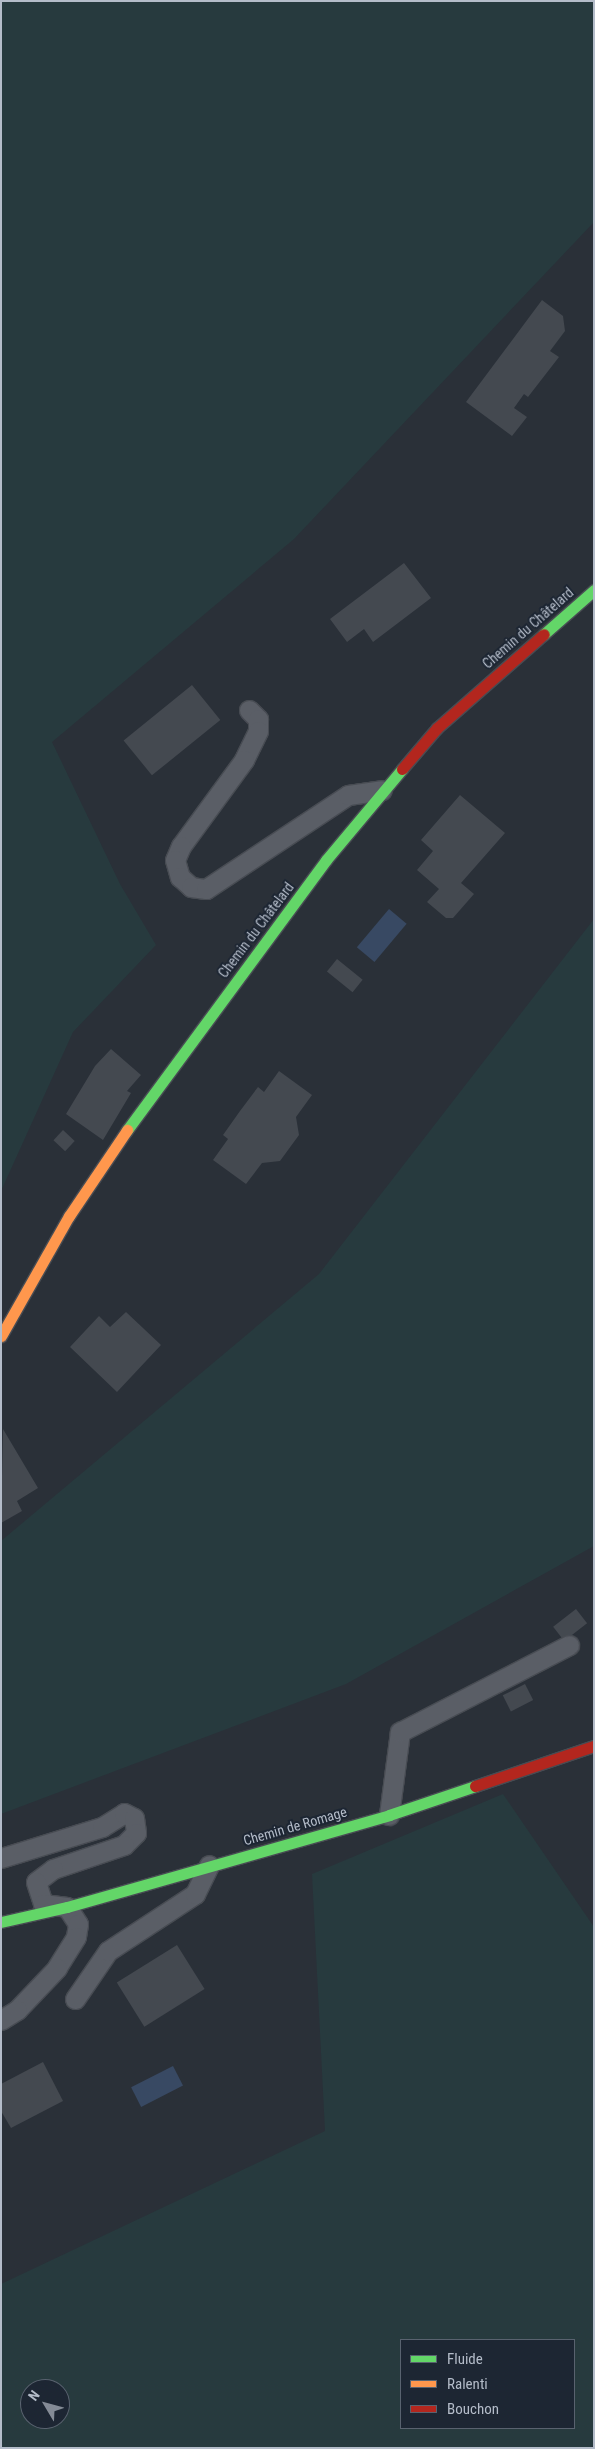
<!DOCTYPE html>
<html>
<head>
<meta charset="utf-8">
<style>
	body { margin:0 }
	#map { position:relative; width:595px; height:2449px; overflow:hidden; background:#2a3038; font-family:"Roboto Condensed",sans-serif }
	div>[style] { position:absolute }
	.green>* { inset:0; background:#273a3e }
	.water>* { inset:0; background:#384963; transform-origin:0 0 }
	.building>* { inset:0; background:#444950; transform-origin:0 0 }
	.roads { filter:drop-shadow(1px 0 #484c53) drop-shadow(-1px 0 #484c53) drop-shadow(0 1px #484c53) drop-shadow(0 -1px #484c53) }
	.lane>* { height:19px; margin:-9.5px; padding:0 9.5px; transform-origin:9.5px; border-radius:9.5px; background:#5a5e66 }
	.fast>* { height:11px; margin:-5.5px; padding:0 5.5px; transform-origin:5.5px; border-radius:5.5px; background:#63d668 }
	.slow>* { height:11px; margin:-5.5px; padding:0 5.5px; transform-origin:5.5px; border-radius:5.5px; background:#ff974d }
	.jam>* { height:11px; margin:-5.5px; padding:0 5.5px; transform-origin:5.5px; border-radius:5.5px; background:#b3261e }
	span { translate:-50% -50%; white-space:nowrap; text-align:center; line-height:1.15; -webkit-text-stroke:4px #1d2633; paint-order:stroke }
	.street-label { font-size:14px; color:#b4bcc9 }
	.frame { position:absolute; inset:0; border:2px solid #b4bcc9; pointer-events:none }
	.legend { position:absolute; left:400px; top:2339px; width:175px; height:90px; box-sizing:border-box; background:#1d2633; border:1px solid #59626f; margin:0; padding:6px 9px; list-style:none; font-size:15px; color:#b4bcc9 }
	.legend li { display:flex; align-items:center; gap:10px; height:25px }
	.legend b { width:25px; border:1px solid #59626f }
	.north { position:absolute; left:20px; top:2379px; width:50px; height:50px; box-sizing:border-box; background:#1d2633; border:1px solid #59626f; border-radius:50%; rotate:307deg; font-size:14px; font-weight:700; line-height:20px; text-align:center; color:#b4bcc9 }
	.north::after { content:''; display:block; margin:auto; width:18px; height:22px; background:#848b96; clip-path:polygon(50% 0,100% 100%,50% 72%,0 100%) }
</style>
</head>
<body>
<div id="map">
	<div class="green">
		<i style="clip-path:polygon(1px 1px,594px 1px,594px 222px,294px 539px,52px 742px,120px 884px,156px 945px,73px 1032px,1px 1191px)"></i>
		<i style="clip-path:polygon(594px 919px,594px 1546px,346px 1684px,1px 1814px,1px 1541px,319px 1274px)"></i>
		<i style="clip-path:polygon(evenodd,503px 1794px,594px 1927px,594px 2445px,590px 2448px,1px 2448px,1px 2284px,325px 2131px,312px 1874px,503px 1794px,401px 2340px,574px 2340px,574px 2428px,401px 2428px,401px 2340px,503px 1794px,30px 2389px,60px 2389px,60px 2419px,30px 2419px,30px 2389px)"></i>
	</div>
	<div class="water">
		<i style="left:389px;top:909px;width:23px;height:50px;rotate:40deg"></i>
		<i style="left:173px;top:2066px;width:22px;height:47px;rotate:63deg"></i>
	</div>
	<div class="building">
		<i style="clip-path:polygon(542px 300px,563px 316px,565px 331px,550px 351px,559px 357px,528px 397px,524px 394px,514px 408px,527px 417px,512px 436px,466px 402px)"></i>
		<i style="clip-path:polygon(404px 563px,431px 598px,373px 642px,364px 629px,347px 642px,330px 619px)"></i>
		<i style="left:192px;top:685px;width:45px;height:88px;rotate:51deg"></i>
		<i style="clip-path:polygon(460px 795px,505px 833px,461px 883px,474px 894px,453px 918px,446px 918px,427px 902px,439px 889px,417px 870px,433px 851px,421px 840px)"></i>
		<i style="left:337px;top:959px;width:33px;height:16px;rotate:39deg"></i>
		<i style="clip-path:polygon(111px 1049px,141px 1075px,127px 1091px,131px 1093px,103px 1140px,66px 1114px,95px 1066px)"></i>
		<i style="clip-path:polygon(279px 1071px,312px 1095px,296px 1117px,299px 1135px,280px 1161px,262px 1163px,246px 1184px,213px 1160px,228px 1139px,223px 1135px,240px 1111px,258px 1087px,264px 1092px)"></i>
		<i style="left:63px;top:1130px;width:16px;height:14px;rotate:43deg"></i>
		<i style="clip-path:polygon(126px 1312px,161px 1345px,117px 1392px,70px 1347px,99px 1316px,110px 1327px)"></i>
		<i style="clip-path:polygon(3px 1429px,38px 1488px,17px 1501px,22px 1511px,1px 1523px)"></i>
		<i style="left:576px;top:1609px;width:18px;height:29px;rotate:52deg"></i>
		<i style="left:525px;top:1684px;width:18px;height:25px;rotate:63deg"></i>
		<i style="left:177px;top:1945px;width:52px;height:71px;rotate:58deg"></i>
		<i style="clip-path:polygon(43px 2062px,63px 2101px,11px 2128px,1px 2111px,1px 2084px)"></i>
	</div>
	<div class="roads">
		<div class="lane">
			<i style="left:249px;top:710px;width:13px;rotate:45deg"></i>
			<i style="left:258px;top:719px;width:12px;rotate:90deg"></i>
			<i style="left:258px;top:731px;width:32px;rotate:116deg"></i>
			<i style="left:244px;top:760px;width:107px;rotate:126.2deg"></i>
			<i style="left:181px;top:846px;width:15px;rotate:113deg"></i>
			<i style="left:175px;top:860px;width:18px;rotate:74deg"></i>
			<i style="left:180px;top:877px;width:15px;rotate:42deg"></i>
			<i style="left:191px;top:887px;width:15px;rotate:8deg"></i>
			<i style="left:206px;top:889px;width:170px;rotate:-33.5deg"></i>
			<i style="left:348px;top:795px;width:34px;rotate:-8deg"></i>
			<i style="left:389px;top:1815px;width:84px;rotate:-82.5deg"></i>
			<i style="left:400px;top:1732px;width:190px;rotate:-27.2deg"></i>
			<i style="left:1px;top:1858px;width:106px;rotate:-17.1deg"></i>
			<i style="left:102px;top:1827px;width:26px;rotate:-32deg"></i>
			<i style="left:124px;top:1813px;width:11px;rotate:27deg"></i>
			<i style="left:134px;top:1818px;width:15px;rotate:82deg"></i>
			<i style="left:136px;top:1833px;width:17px;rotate:135deg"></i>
			<i style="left:124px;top:1845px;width:75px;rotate:161.3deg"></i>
			<i style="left:53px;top:1869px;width:21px;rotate:143deg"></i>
			<i style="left:36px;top:1882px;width:23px;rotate:72deg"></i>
			<i style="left:43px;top:1904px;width:24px;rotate:7deg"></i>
			<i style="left:67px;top:1907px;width:20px;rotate:57deg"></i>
			<i style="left:78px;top:1924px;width:13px;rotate:99deg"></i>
			<i style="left:76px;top:1937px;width:36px;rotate:122deg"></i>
			<i style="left:57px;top:1968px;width:58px;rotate:133.6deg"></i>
			<i style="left:17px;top:2010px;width:19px;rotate:148deg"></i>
			<i style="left:75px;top:1999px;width:58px;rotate:-55.5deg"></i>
			<i style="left:108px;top:1951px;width:104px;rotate:-33.2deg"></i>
			<i style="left:195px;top:1894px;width:32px;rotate:-64deg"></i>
		</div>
		<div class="fast">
			<i style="left:544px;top:634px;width:67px;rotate:-41.3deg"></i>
			<i style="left:127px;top:1130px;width:335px;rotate:-53.6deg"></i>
			<i style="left:326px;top:860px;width:119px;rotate:-50.1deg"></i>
			<i style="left:1px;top:1922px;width:68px;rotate:-12.8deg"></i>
			<i style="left:67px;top:1907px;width:335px;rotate:-15.9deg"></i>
			<i style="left:389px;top:1815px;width:91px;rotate:-18.6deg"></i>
		</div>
		<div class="slow">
			<i style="left:1px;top:1336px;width:138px;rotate:-60.5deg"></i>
			<i style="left:69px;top:1216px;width:104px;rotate:-56deg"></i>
		</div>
		<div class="jam">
			<i style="left:402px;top:769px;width:54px;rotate:-49.5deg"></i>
			<i style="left:437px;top:728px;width:142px;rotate:-41.3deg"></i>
			<i style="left:475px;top:1786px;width:126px;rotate:-18.6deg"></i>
		</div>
	</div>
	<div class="street-label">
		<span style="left:528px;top:628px;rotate:-41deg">Chemin du Châtelard</span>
		<span style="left:256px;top:930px;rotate:-53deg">Chemin du Châtelard</span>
		<span style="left:295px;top:1826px;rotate:-16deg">Chemin de Romage</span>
	</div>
	<div class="frame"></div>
	<ul class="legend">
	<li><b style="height:6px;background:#63d668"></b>Fluide</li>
	<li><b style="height:6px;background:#ff974d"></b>Ralenti</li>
	<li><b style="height:6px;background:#b3261e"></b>Bouchon</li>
	</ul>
	<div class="north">N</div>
</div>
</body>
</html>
